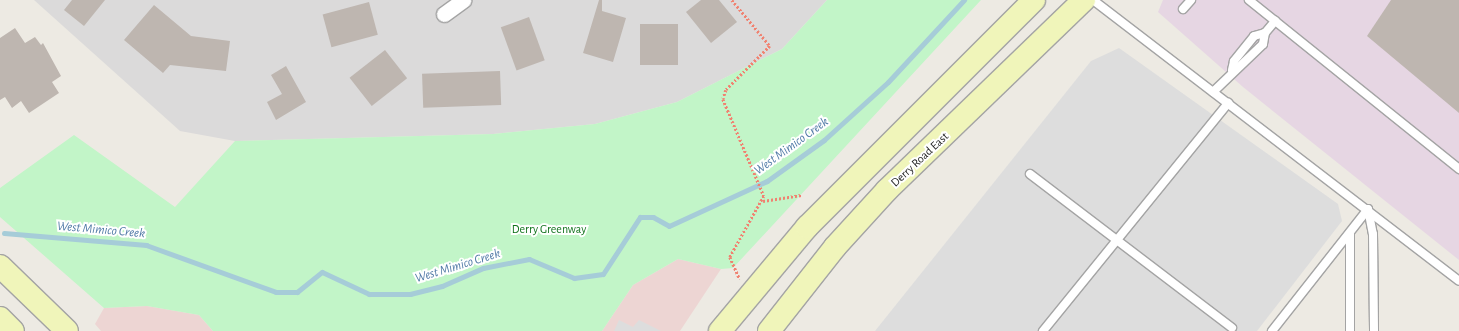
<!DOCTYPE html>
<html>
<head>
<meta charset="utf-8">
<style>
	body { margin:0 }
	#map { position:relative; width:1459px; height:331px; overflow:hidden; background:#edeae3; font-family:"Alegreya Sans",sans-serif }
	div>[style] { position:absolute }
	.residential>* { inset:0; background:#dbdada }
	.commercial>* { inset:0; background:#edd5d3 }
	.industrial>* { inset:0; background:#e6d6e3 }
	.park>* { inset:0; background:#c2f5c8 }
	.parking>* { inset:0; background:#ddd }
	.stream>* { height:5px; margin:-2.5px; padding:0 2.5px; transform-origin:2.5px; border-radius:2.5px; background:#a6ccd8 }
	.building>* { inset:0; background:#beb6b0; transform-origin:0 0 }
	.path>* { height:2.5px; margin-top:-1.25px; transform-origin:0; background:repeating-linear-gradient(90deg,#f08271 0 2px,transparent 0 4px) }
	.roads { filter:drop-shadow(1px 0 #a4a4a4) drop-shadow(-1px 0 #a4a4a4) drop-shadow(0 1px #a4a4a4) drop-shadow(0 -1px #a4a4a4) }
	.lane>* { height:8px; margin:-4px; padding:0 4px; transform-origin:4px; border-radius:4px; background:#fff }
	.street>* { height:15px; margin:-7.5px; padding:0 7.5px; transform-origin:7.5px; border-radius:7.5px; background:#fff }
	.secondary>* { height:22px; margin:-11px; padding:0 11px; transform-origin:11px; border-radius:11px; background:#f0f5ba }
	span { translate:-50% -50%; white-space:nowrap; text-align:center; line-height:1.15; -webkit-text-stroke:4px #fff; paint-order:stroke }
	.street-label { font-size:12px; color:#1d1d1d }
	.park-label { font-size:12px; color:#12731d }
	.water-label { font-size:13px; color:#5079a6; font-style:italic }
</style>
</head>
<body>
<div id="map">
	<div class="residential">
		<i style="clip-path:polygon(34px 0,827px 0,782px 49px,677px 102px,595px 124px,493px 134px,235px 141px,180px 131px)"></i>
	</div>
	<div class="commercial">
		<i style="clip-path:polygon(678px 259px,721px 269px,680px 331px,602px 331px,633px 285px)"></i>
		<i style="clip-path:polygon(147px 306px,199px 315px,213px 331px,101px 331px,95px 324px,104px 308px)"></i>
	</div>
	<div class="industrial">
		<i style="clip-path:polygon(1163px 0,1459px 0,1459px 260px,1243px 87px,1158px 12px)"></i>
	</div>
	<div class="park">
		<i style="clip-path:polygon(827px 0,981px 0,733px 268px,721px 269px,678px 259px,633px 285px,602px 331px,213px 331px,199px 315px,147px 306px,104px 308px,0 217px,0 188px,74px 135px,175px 207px,235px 141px,493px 134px,595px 124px,677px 102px,782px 49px)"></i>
	</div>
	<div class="parking">
		<i style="clip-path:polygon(1119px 48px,1338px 204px,1342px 221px,1257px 331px,875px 331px,1091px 61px)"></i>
		<i style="clip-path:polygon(619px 320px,633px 327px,639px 320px,661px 331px,614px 331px)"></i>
	</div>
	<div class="stream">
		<i style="left:4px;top:233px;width:143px;rotate:4.8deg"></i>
		<i style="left:146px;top:245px;width:138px;rotate:19.9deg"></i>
		<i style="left:276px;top:292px;width:21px"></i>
		<i style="left:297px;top:292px;width:32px;rotate:-39deg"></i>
		<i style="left:322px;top:272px;width:52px;rotate:25.1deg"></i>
		<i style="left:369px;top:294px;width:41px"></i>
		<i style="left:410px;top:294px;width:33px;rotate:-14deg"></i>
		<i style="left:442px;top:286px;width:45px;rotate:-23.7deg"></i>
		<i style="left:483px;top:268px;width:47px;rotate:-11.1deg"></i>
		<i style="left:529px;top:259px;width:49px;rotate:22.9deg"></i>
		<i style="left:574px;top:278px;width:29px;rotate:-8deg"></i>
		<i style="left:603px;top:274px;width:68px;rotate:-57deg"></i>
		<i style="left:640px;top:217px;width:13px"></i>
		<i style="left:653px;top:217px;width:18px;rotate:29deg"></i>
		<i style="left:669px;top:226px;width:108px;rotate:-24.7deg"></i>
		<i style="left:767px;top:181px;width:70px;rotate:-35.7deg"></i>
		<i style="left:824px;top:140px;width:86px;rotate:-42.2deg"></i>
		<i style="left:888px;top:82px;width:112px;rotate:-47.2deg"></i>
	</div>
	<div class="building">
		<i style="clip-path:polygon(72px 0,105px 0,84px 26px,64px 10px)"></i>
		<i style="clip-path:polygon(599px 0,602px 0,602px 11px,626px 18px,613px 62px,583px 53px)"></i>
		<i style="clip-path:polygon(701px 0,719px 0,737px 22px,711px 43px,686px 12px)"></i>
		<i style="clip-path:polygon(1391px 0,1459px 0,1459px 113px,1367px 36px)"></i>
		<i style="left:369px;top:2px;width:34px;height:48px;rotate:75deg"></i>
		<i style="clip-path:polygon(154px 5px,191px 36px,230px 41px,226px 71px,170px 65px,163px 73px,124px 40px)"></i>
		<i style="left:529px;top:17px;width:46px;height:30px;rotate:70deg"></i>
		<i style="left:640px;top:24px;width:38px;height:41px"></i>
		<i style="clip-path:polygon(15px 28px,25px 43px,35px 37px,41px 45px,43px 43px,61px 76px,52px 82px,59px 93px,29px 113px,21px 101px,12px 108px,5px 97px,0 100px,0 38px)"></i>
		<i style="left:385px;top:50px;width:36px;height:45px;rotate:52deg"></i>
		<i style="clip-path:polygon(286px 66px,306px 102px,276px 120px,267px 102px,282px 94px,271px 75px)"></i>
		<i style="left:500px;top:71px;width:34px;height:78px;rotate:88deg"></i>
	</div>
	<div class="path">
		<i style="left:732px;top:0;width:60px;rotate:50.4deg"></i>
		<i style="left:770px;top:46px;width:62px;rotate:135deg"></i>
		<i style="left:726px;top:90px;width:9px;rotate:108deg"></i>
		<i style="left:723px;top:99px;width:105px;rotate:67.1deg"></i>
		<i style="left:764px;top:196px;width:70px;rotate:119.1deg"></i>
		<i style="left:730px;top:257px;width:24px;rotate:66deg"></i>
		<i style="left:763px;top:201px;width:39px;rotate:-9deg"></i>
	</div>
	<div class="roads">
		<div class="lane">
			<i style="left:1093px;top:0;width:461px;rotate:37.5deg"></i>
			<i style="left:1249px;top:0;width:270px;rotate:38.8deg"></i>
			<i style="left:1183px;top:9px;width:12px;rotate:-48deg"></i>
			<i style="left:1232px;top:70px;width:9px;rotate:-77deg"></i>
			<i style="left:1234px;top:61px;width:32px;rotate:-51deg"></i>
			<i style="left:1254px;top:36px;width:11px;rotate:-15deg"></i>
			<i style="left:1213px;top:92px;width:69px;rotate:-43.8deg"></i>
			<i style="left:1263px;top:44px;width:11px;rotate:-80deg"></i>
			<i style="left:1265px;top:33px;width:16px;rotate:-50deg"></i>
			<i style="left:1030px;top:174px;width:254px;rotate:37.3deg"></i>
			<i style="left:1368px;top:209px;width:25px;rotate:79deg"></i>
			<i style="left:1373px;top:234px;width:97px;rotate:89.4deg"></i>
			<i style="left:1043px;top:331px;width:294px;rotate:-50.9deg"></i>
			<i style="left:1272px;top:331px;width:155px;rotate:-51.8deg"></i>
			<i style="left:1350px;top:331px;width:97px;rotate:-90deg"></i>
		</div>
		<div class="street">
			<i style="left:444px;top:14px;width:24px;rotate:-36deg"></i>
		</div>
		<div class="secondary">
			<i style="left:0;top:266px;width:93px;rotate:44.1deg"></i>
			<i style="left:0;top:318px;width:18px;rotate:45deg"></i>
			<i style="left:720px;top:331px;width:136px;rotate:-50.1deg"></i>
			<i style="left:807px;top:227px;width:321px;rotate:-45deg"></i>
			<i style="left:769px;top:331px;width:107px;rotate:-51.8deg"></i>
			<i style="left:835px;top:247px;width:77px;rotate:-47.6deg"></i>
			<i style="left:887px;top:190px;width:274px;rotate:-44deg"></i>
		</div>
	</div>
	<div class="street-label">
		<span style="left:920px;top:160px;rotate:-43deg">Derry Road East</span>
	</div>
	<div class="park-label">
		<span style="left:549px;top:230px">Derry Greenway</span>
	</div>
	<div class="water-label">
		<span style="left:792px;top:147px;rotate:-36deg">West Mimico Creek</span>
		<span style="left:101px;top:231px;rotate:5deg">West Mimico Creek</span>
		<span style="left:458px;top:267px;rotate:-17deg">West Mimico Creek</span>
	</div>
</div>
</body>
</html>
